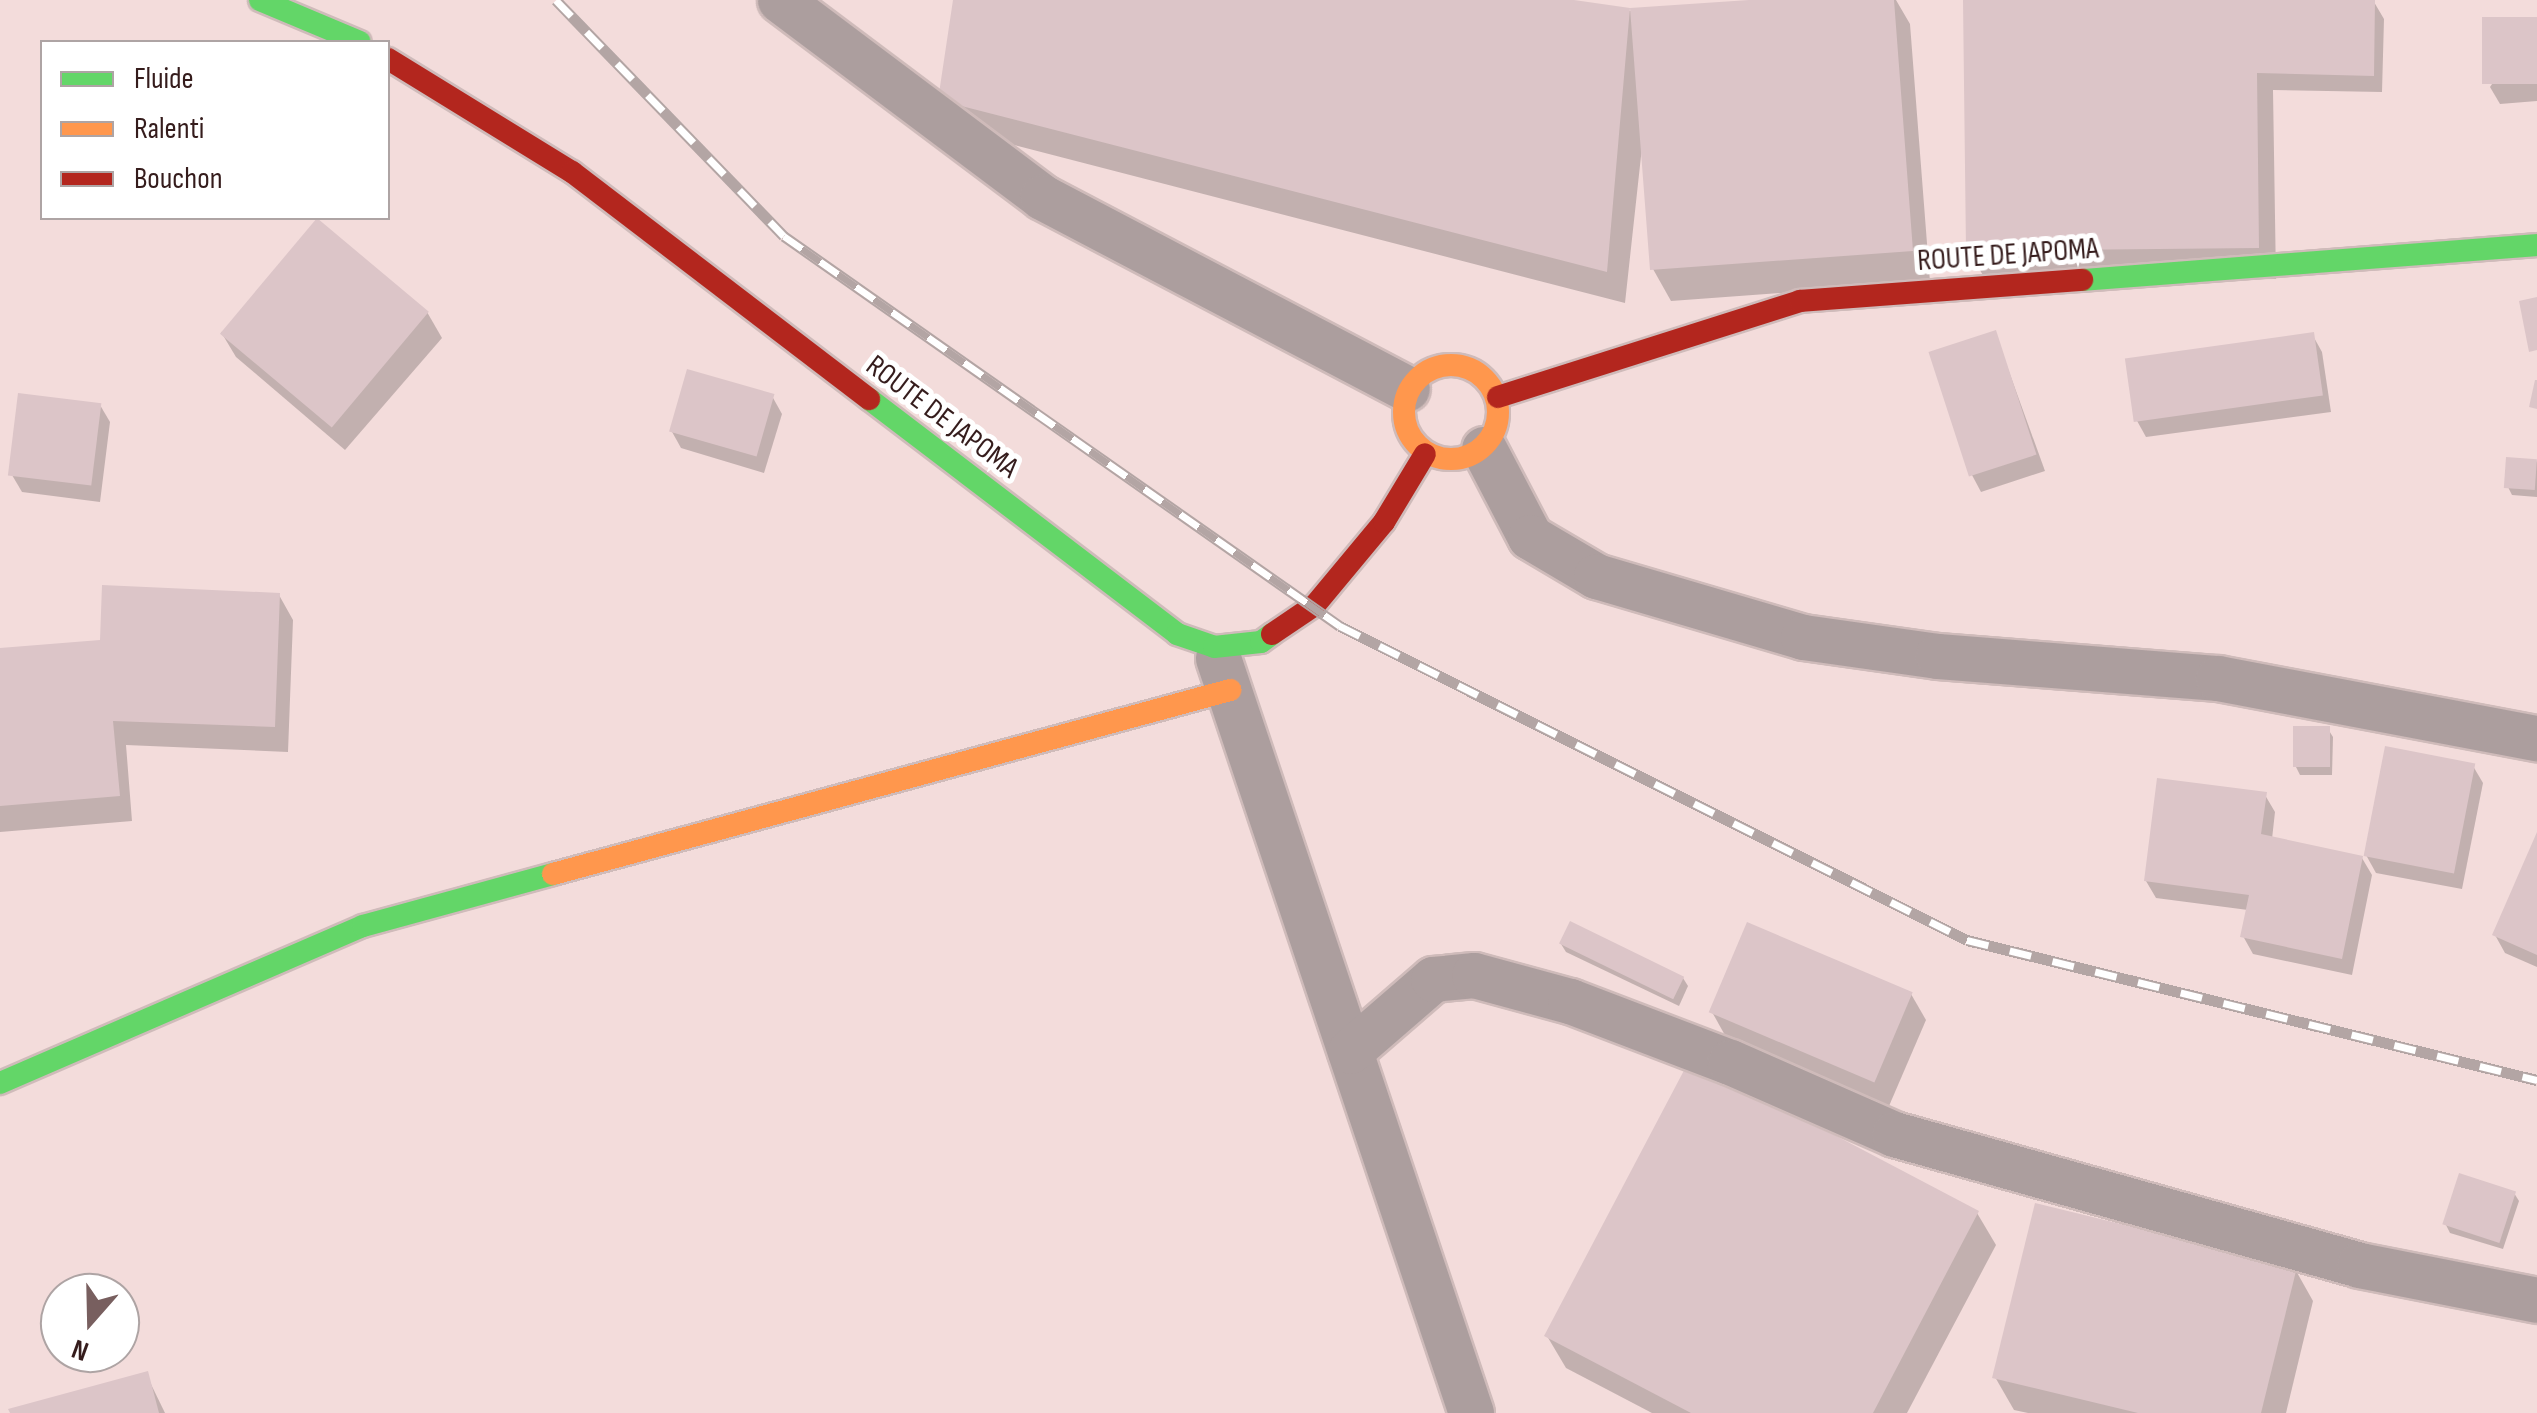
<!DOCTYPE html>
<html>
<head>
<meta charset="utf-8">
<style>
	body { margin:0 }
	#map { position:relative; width:2537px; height:1413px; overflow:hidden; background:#f3dcdb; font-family:"Sofia Sans Condensed",sans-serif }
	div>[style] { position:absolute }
	.shadow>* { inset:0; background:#0003 }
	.building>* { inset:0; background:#dcc5c8; transform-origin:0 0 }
	.roads { filter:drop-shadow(2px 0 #cfbbba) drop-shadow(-2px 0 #cfbbba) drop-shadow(0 2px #cfbbba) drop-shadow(0 -2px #cfbbba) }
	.street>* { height:45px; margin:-22.5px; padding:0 22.5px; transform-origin:22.5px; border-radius:22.5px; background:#ac9e9e }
	.fast>* { height:22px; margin:-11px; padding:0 11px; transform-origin:11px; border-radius:11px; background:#63d668 }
	.slow>* { height:22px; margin:-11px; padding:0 11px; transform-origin:11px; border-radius:11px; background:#ff974d }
	.slow>.ring { margin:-11px; padding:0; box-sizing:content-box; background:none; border:22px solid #ff974d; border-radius:50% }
	.jam>* { height:22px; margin:-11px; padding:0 11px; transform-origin:11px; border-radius:11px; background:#b3261e }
	.rail>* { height:11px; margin-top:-5.5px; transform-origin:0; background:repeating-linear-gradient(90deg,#fff 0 22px,#b3a5a4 0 44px); box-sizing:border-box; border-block:2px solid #b3a5a4 }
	span { translate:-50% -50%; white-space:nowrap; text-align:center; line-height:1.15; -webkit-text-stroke:10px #fff; paint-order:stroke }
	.street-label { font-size:30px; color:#351c1c }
	.legend { position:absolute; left:40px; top:40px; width:350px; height:180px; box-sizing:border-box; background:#fff; border:2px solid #aea4a4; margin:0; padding:12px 18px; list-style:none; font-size:30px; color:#351c1c }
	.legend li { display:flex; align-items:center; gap:20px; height:50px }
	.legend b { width:50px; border:2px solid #aea4a4 }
	.north { position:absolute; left:40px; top:1273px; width:100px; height:100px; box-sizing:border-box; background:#fff; border:2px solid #aea4a4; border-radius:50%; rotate:200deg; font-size:28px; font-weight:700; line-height:40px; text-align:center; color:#351c1c }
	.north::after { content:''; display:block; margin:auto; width:35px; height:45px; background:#785f5f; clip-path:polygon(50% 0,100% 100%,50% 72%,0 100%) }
</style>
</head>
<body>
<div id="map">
	<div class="shadow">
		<i style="clip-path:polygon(955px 0,1557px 0,1630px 11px,1784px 0,1896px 0,1910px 24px,1930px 282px,1671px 301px,1653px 269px,1643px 138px,1625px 303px,960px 131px,941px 99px)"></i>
		<i style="clip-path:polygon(2164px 0,2374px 2px,2384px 19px,2382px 92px,2273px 90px,2276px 279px,1987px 282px,1968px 250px)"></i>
		<i style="clip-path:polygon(2537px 20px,2537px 101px,2500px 104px,2490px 87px)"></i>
		<i style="clip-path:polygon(427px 312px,442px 338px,345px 450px,236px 357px,221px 332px)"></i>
		<i style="clip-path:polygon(1995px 333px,2045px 471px,1981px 492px,1972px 475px)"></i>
		<i style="clip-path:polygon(2312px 334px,2322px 352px,2331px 412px,2146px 437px,2136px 419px)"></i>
		<i style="clip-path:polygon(772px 396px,782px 414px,764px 473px,681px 448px,671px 430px)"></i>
		<i style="clip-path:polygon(100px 405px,110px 422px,100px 502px,22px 492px,12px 475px)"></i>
		<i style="clip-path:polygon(2537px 461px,2537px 497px,2512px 495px,2508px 487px)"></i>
		<i style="clip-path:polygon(279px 595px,293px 620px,288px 752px,126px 745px,132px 821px,0 832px,0 651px,103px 642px)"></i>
		<i style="clip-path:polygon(2328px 729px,2333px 737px,2332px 775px,2300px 775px,2296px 767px)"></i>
		<i style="clip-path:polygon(2473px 766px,2483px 783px,2462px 889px,2376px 873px,2366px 855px)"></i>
		<i style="clip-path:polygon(2265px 795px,2275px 812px,2272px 839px,2362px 858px,2372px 875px,2352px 975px,2253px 954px,2243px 936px,2248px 910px,2156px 898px,2146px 881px)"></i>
		<i style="clip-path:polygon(2537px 841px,2537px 967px,2505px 953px,2495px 935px)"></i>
		<i style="clip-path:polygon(1561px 944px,1683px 978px,1688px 986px,1679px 1006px,1566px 952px)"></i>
		<i style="clip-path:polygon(1911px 994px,1926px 1020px,1889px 1106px,1726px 1037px,1712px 1012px)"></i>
		<i style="clip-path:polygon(2514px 1193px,2519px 1201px,2503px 1249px,2450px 1233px,2446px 1225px)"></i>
		<i style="clip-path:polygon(1977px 1213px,1996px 1245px,1907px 1413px,1652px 1413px,1566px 1368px,1547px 1336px)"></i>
		<i style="clip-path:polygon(2295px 1269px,2313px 1301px,2286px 1413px,2028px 1413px,2014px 1410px,1995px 1377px)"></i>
		<i style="clip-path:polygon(146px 1374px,165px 1413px,12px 1413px)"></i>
	</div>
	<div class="building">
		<i style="clip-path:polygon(953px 0,1574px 0,1630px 8px,1749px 0,1894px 0,1913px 251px,1650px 270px,1630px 8px,1607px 272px,938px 100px)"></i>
		<i style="clip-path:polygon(1963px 0,2375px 0,2374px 76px,2257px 73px,2259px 248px,1966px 251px)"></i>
		<i style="left:2537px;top:17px;width:67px;height:55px;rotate:90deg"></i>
		<i style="left:317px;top:218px;width:146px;height:151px;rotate:40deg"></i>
		<i style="clip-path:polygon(2537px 297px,2537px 350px,2529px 352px,2519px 301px)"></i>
		<i style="left:1996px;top:330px;width:131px;height:71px;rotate:72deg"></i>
		<i style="left:2314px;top:332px;width:64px;height:191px;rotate:82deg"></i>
		<i style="left:687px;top:369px;width:91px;height:65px;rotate:16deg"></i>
		<i style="clip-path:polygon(2535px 380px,2537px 380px,2537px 409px,2529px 407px)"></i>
		<i style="left:18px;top:393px;width:84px;height:83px;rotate:7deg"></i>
		<i style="left:2506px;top:457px;width:31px;height:31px;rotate:4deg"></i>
		<i style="clip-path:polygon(102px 585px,280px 593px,275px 727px,113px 721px,120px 796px,0 806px,0 648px,100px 640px)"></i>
		<i style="left:2293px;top:726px;width:37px;height:41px"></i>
		<i style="left:2385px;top:746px;width:92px;height:112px;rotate:11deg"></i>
		<i style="clip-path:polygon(2157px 778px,2267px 792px,2261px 834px,2363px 856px,2342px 959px,2240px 937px,2249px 895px,2144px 881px)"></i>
		<i style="clip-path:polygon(2537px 832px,2537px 955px,2492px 935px)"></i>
		<i style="left:1570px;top:921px;width:127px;height:25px;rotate:26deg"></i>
		<i style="left:1747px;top:922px;width:180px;height:98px;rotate:23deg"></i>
		<i style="clip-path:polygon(1690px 1059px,1979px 1211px,1873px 1413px,1691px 1413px,1544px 1336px)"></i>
		<i style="left:2459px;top:1173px;width:60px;height:54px;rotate:18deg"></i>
		<i style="clip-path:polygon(2035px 1203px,2297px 1267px,2261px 1413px,2138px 1413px,1992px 1378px)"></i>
		<i style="clip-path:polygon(148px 1371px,159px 1413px,10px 1413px,8px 1409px)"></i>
	</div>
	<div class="roads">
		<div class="street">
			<i style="left:780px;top:0;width:328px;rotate:36.9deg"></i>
			<i style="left:1042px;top:197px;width:412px;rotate:27.7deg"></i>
			<i style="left:1484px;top:449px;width:99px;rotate:62.4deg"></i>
			<i style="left:1530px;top:537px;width:77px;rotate:30.6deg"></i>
			<i style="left:1596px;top:576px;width:216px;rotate:16.4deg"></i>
			<i style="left:1803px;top:637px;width:136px;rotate:8deg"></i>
			<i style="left:1938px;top:656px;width:281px;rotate:4.5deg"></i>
			<i style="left:2218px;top:678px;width:325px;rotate:10.7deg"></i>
			<i style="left:1218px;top:658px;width:796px;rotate:71.47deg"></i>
			<i style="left:1350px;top:1051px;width:110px;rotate:-40.9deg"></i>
			<i style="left:1433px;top:979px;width:41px;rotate:-5.6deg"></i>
			<i style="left:1474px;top:975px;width:99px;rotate:15.2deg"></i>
			<i style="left:1570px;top:1001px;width:171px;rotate:20.9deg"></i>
			<i style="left:1730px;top:1062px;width:179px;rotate:23.7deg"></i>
			<i style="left:1894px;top:1134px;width:483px;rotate:15.7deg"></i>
			<i style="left:2359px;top:1265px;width:181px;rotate:11.1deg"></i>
		</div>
		<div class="fast">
			<i style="left:260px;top:0;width:108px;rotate:22.8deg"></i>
			<i style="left:2082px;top:280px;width:456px;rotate:-4.4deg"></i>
			<i style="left:869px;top:399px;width:387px;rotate:37.3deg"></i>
			<i style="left:1177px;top:634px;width:39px;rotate:19deg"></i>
			<i style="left:1214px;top:647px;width:47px;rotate:-6.1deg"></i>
			<i style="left:1261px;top:642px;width:14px;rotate:-36deg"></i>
			<i style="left:0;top:1083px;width:395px;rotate:-23.4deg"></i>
			<i style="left:363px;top:926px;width:197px;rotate:-15.3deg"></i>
		</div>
		<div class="slow">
			<i class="ring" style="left:1404px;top:365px;width:72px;height:72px"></i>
			<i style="left:553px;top:874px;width:702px;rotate:-15.2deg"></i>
		</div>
		<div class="jam">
			<i style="left:388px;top:59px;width:216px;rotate:31.6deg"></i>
			<i style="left:572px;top:172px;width:374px;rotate:37.4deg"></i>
			<i style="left:1498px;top:397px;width:317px;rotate:-17.6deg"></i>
			<i style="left:1800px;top:301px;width:283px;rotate:-4.3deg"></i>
			<i style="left:1272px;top:634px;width:52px;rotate:-34deg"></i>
			<i style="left:1315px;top:605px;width:108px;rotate:-50.3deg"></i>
			<i style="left:1384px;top:522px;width:79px;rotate:-58.9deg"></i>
		</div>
	</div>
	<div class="rail">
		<i style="left:556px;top:0;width:328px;rotate:46deg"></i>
		<i style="left:784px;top:236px;width:679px;rotate:35.05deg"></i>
		<i style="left:1340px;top:626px;width:701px;rotate:26.6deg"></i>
		<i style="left:1967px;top:940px;width:587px;rotate:13.8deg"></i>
	</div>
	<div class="street-label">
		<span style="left:2008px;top:255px;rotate:-4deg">ROUTE DE JAPOMA</span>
		<span style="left:942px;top:417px;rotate:37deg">ROUTE DE JAPOMA</span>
	</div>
	<ul class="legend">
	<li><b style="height:12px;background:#63d668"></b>Fluide</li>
	<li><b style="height:12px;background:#ff974d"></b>Ralenti</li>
	<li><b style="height:12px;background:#b3261e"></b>Bouchon</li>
	</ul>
	<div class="north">N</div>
</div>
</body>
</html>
